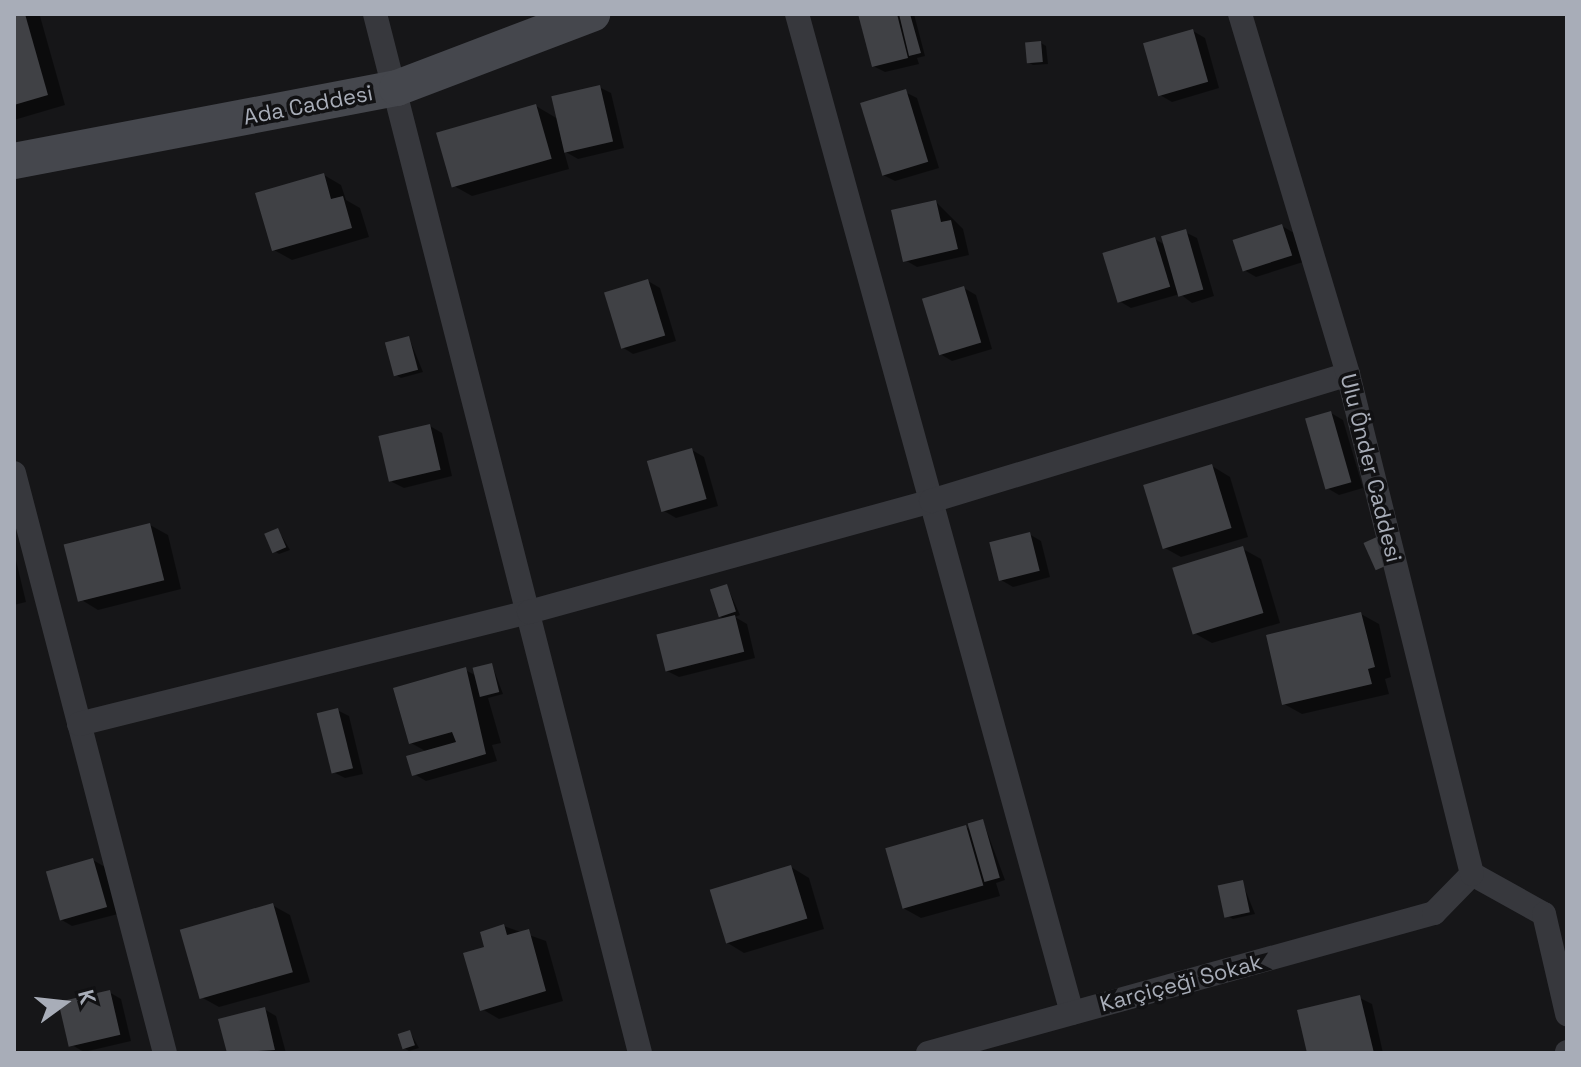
<!DOCTYPE html>
<html>
<head>
<meta charset="utf-8">
<style>
	body { margin:0 }
	#map { position:relative; width:1581px; height:1067px; overflow:hidden; background:#161618; font-family:"Space Grotesk",sans-serif }
	div>[style] { position:absolute }
	.shadow>* { inset:0; background:#0007 }
	.building>* { inset:0; background:#404145; transform-origin:0 0 }
	.street>* { height:24px; margin:-12px; padding:0 12px; transform-origin:12px; border-radius:12px; background:#37383d }
	.secondary>* { height:36px; margin:-18px; padding:0 18px; transform-origin:18px; border-radius:18px; background:#45474d }
	span { translate:-50% -50%; white-space:nowrap; text-align:center; line-height:1.15; -webkit-text-stroke:7px #111113; paint-order:stroke }
	.street-label { font-size:22px; color:#a8adb8 }
	.frame { position:absolute; inset:0; border:16px solid #a8adb8; pointer-events:none }
	.north { position:absolute; left:24px; top:963px; width:80px; height:80px; -webkit-text-stroke:6px #111113; paint-order:stroke; rotate:75deg; font-size:22px; font-weight:700; line-height:32px; text-align:center; color:#a8adb8 }
	.north::after { content:''; display:block; margin:auto; width:28px; height:36px; background:#a8adb8; clip-path:polygon(50% 0,100% 100%,50% 72%,0 100%) }
</style>
</head>
<body>
<div id="map">
	<div class="shadow">
		<i style="clip-path:polygon(14px 14px,40px 16px,65px 105px,14px 120px)"></i>
		<i style="clip-path:polygon(860px 14px,914px 14px,925px 56px,917px 58px,919px 64px,885px 72px,873px 66px)"></i>
		<i style="clip-path:polygon(1193px 31px,1205px 38px,1219px 88px,1172px 102px,1160px 95px)"></i>
		<i style="clip-path:polygon(1041px 43px,1046px 46px,1048px 64px,1033px 65px,1028px 62px)"></i>
		<i style="clip-path:polygon(599px 87px,611px 93px,624px 148px,578px 159px,564px 151px,569px 169px,472px 196px,454px 186px,536px 106px,558px 119px)"></i>
		<i style="clip-path:polygon(905px 92px,917px 98px,939px 168px,895px 181px,883px 175px)"></i>
		<i style="clip-path:polygon(324px 175px,341px 185px,346px 200px,360px 208px,369px 237px,292px 260px,274px 250px)"></i>
		<i style="clip-path:polygon(936px 202px,963px 229px,969px 255px,917px 267px,905px 260px)"></i>
		<i style="clip-path:polygon(1282px 226px,1294px 233px,1303px 262px,1256px 277px,1244px 270px)"></i>
		<i style="clip-path:polygon(1185px 232px,1197px 238px,1214px 296px,1192px 303px,1180px 294px,1131px 308px,1119px 301px,1155px 239px,1165px 245px)"></i>
		<i style="clip-path:polygon(648px 281px,660px 288px,676px 341px,633px 354px,622px 347px)"></i>
		<i style="clip-path:polygon(964px 288px,976px 295px,992px 349px,952px 361px,940px 354px)"></i>
		<i style="clip-path:polygon(409px 338px,423px 372px,401px 378px,396px 375px)"></i>
		<i style="clip-path:polygon(1331px 413px,1343px 420px,1363px 488px,1339px 495px,1327px 488px)"></i>
		<i style="clip-path:polygon(430px 426px,442px 433px,452px 476px,404px 488px,392px 482px)"></i>
		<i style="clip-path:polygon(692px 450px,704px 457px,718px 506px,676px 518px,664px 511px)"></i>
		<i style="clip-path:polygon(1212px 466px,1230px 477px,1248px 537px,1181px 557px,1163px 547px)"></i>
		<i style="clip-path:polygon(150px 525px,168px 535px,181px 589px,98px 610px,80px 599px)"></i>
		<i style="clip-path:polygon(278px 530px,290px 550px,279px 554px,274px 551px)"></i>
		<i style="clip-path:polygon(1029px 534px,1041px 541px,1050px 577px,1013px 587px,1001px 580px)"></i>
		<i style="clip-path:polygon(1243px 549px,1261px 559px,1280px 623px,1212px 643px,1194px 633px)"></i>
		<i style="clip-path:polygon(14px 552px,26px 602px,14px 605px)"></i>
		<i style="clip-path:polygon(727px 586px,740px 615px,735px 617px,747px 624px,755px 658px,679px 677px,667px 671px,725px 619px,720px 617px)"></i>
		<i style="clip-path:polygon(1361px 614px,1379px 624px,1391px 677px,1385px 679px,1389px 694px,1302px 714px,1284px 704px)"></i>
		<i style="clip-path:polygon(492px 665px,503px 694px,488px 698px,501px 743px,492px 745px,497px 761px,426px 781px,414px 774px,427px 752px,411px 743px,465px 670px,477px 676px)"></i>
		<i style="clip-path:polygon(337px 710px,349px 716px,363px 774px,345px 778px,333px 772px)"></i>
		<i style="clip-path:polygon(983px 821px,1005px 880px,996px 883px,1000px 896px,921px 918px,903px 908px,966px 827px,972px 831px)"></i>
		<i style="clip-path:polygon(93px 860px,105px 867px,118px 914px,72px 926px,60px 919px)"></i>
		<i style="clip-path:polygon(791px 867px,809px 878px,824px 929px,744px 953px,726px 942px)"></i>
		<i style="clip-path:polygon(1242px 882px,1255px 914px,1233px 919px,1227px 916px)"></i>
		<i style="clip-path:polygon(272px 905px,290px 915px,310px 982px,219px 1007px,201px 997px)"></i>
		<i style="clip-path:polygon(504px 926px,546px 941px,563px 1001px,499px 1019px,482px 1009px,486px 948px)"></i>
		<i style="clip-path:polygon(109px 992px,121px 999px,131px 1041px,84px 1052px,72px 1045px)"></i>
		<i style="clip-path:polygon(1360px 998px,1372px 1004px,1383px 1053px,1309px 1053px)"></i>
		<i style="clip-path:polygon(264px 1009px,276px 1016px,286px 1053px,229px 1053px,220px 1021px)"></i>
		<i style="clip-path:polygon(410px 1032px,419px 1048px,409px 1051px,404px 1048px)"></i>
	</div>
	<div class="building">
		<i style="clip-path:polygon(14px 14px,25px 14px,48px 95px,14px 105px)"></i>
		<i style="clip-path:polygon(858px 14px,897px 14px,908px 58px,872px 67px)"></i>
		<i style="clip-path:polygon(899px 14px,910px 14px,921px 53px,909px 56px)"></i>
		<i style="left:1193px;top:29px;width:55px;height:52px;rotate:74deg"></i>
		<i style="left:1041px;top:41px;width:21px;height:16px;rotate:85deg"></i>
		<i style="left:600px;top:85px;width:58px;height:50px;rotate:77deg"></i>
		<i style="left:906px;top:89px;width:76px;height:48px;rotate:73deg"></i>
		<i style="left:536px;top:104px;width:57px;height:104px;rotate:74deg"></i>
		<i style="clip-path:polygon(324px 173px,331px 199px,343px 196px,352px 228px,272px 251px,255px 193px)"></i>
		<i style="clip-path:polygon(936px 200px,941px 222px,951px 220px,958px 249px,903px 262px,891px 210px)"></i>
		<i style="left:1282px;top:224px;width:33px;height:52px;rotate:72deg"></i>
		<i style="left:1186px;top:229px;width:63px;height:26px;rotate:74deg"></i>
		<i style="left:1155px;top:237px;width:52px;height:55px;rotate:73deg"></i>
		<i style="left:648px;top:279px;width:59px;height:46px;rotate:73deg"></i>
		<i style="left:964px;top:286px;width:59px;height:44px;rotate:73deg"></i>
		<i style="left:409px;top:336px;width:35px;height:25px;rotate:75deg"></i>
		<i style="left:1331px;top:411px;width:74px;height:27px;rotate:74deg"></i>
		<i style="left:430px;top:424px;width:47px;height:53px;rotate:77deg"></i>
		<i style="left:692px;top:448px;width:53px;height:47px;rotate:74deg"></i>
		<i style="left:1212px;top:464px;width:67px;height:72px;rotate:73deg"></i>
		<i style="left:150px;top:523px;width:59px;height:89px;rotate:76deg"></i>
		<i style="left:278px;top:528px;width:21px;height:15px;rotate:67deg"></i>
		<i style="left:1030px;top:532px;width:40px;height:42px;rotate:76deg"></i>
		<i style="left:1379px;top:536px;width:30px;height:17px;rotate:66deg"></i>
		<i style="left:1243px;top:546px;width:70px;height:74px;rotate:73deg"></i>
		<i style="left:727px;top:584px;width:29px;height:18px;rotate:72deg"></i>
		<i style="clip-path:polygon(1361px 612px,1375px 667px,1368px 669px,1372px 684px,1282px 705px,1266px 635px)"></i>
		<i style="left:735px;top:615px;width:38px;height:81px;rotate:76deg"></i>
		<i style="left:492px;top:663px;width:30px;height:20px;rotate:76deg"></i>
		<i style="clip-path:polygon(466px 667px,486px 754px,412px 776px,406px 756px,456px 742px,452px 732px,409px 744px,393px 688px)"></i>
		<i style="left:338px;top:708px;width:62px;height:22px;rotate:76deg"></i>
		<i style="left:983px;top:819px;width:61px;height:16px;rotate:74deg"></i>
		<i style="left:966px;top:825px;width:63px;height:84px;rotate:74deg"></i>
		<i style="left:93px;top:858px;width:51px;height:49px;rotate:74deg"></i>
		<i style="left:791px;top:865px;width:56px;height:85px;rotate:73deg"></i>
		<i style="left:1243px;top:880px;width:33px;height:26px;rotate:78deg"></i>
		<i style="left:273px;top:903px;width:72px;height:97px;rotate:74deg"></i>
		<i style="clip-path:polygon(504px 924px,507px 935px,529px 929px,546px 991px,480px 1011px,463px 953px,484px 947px,480px 932px)"></i>
		<i style="left:110px;top:990px;width:46px;height:53px;rotate:77deg"></i>
		<i style="clip-path:polygon(1360px 995px,1374px 1053px,1307px 1053px,1297px 1010px)"></i>
		<i style="clip-path:polygon(265px 1007px,275px 1050px,227px 1053px,218px 1019px)"></i>
		<i style="left:410px;top:1030px;width:16px;height:13px;rotate:72deg"></i>
	</div>
	<div class="street">
		<i style="left:375px;top:14px;width:1072px;rotate:75.69deg"></i>
		<i style="left:797px;top:14px;width:1036px;rotate:74.61deg"></i>
		<i style="left:14px;top:473px;width:599px;rotate:75.41deg"></i>
		<i style="left:79px;top:724px;width:464px;rotate:-14deg"></i>
		<i style="left:529px;top:612px;width:417px;rotate:-15.4deg"></i>
		<i style="left:931px;top:501px;width:436px;rotate:-16.9deg"></i>
		<i style="left:1472px;top:874px;width:82px;rotate:29.1deg"></i>
		<i style="left:1544px;top:914px;width:103px;rotate:77deg"></i>
		<i style="left:928px;top:1053px;width:525px;rotate:-15.47deg"></i>
		<i style="left:1434px;top:913px;width:54px;rotate:-45.7deg"></i>
		<i style="left:1472px;top:874px;width:515px;rotate:-103.93deg"></i>
		<i style="left:1348px;top:374px;width:376px;rotate:-106.7deg"></i>
		<i style="left:1567px;top:1053px;width:1px;rotate:-90deg"></i>
	</div>
	<div class="secondary">
		<i style="left:14px;top:161px;width:390px;rotate:-10.8deg"></i>
		<i style="left:397px;top:88px;width:209px;rotate:-20.8deg"></i>
	</div>
	<div class="street-label">
		<span style="left:308px;top:105px;rotate:-11deg">Ada Caddesi</span>
		<span style="left:1371px;top:468px;rotate:76deg">Ulu Önder Caddesi</span>
		<span style="left:1181px;top:983px;rotate:-15deg">Karçiçeği Sokak</span>
	</div>
	<div class="frame"></div>
	<div class="north">K</div>
</div>
</body>
</html>
